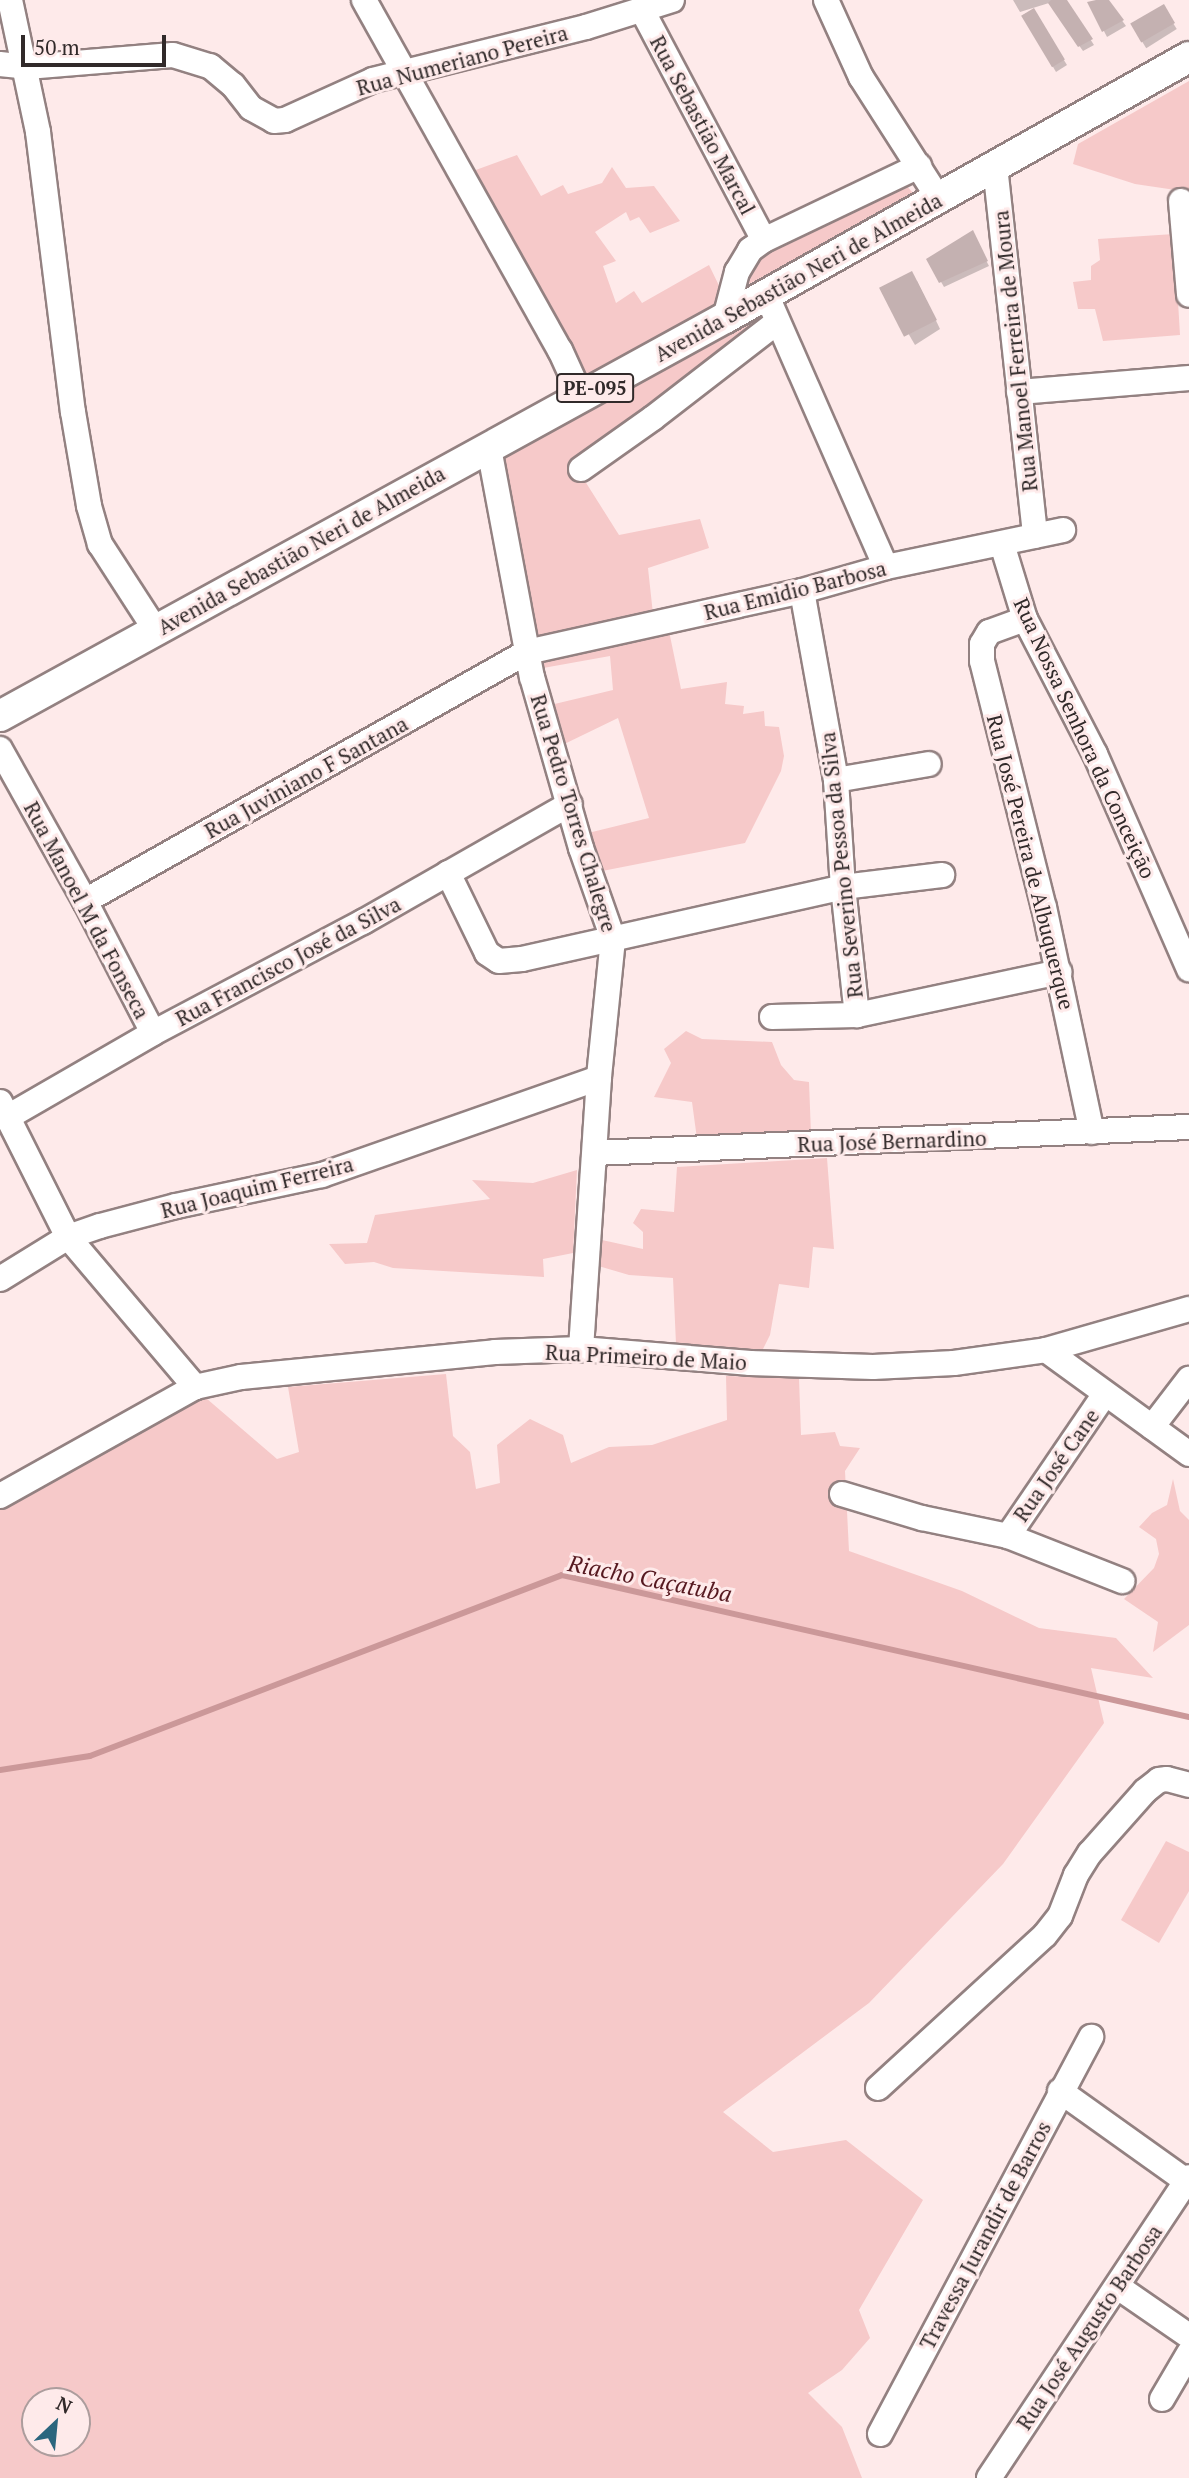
<!DOCTYPE html>
<html>
<head>
<meta charset="utf-8">
<style>
	body { margin:0 }
	#map { position:relative; width:1189px; height:2478px; overflow:hidden; background:#feeaea; font-family:"PT Serif",serif }
	div>[style] { position:absolute }
	.green>* { inset:0; background:#f6c9c9 }
	.shadow>* { inset:0; background:#0003; transform-origin:0 0 }
	.stream>* { height:6px; margin:-3px; padding:0 3px; transform-origin:3px; border-radius:3px; background:#cb9899 }
	.building>* { inset:0; background:#c4b1b1; transform-origin:0 0 }
	.roads { filter:drop-shadow(2px 0 #938181) drop-shadow(-2px 0 #938181) drop-shadow(0 2px #938181) drop-shadow(0 -2px #938181) }
	.minor>* { height:24px; margin:-12px; padding:0 12px; transform-origin:12px; border-radius:12px; background:#fff }
	.major>* { height:30px; margin:-15px; padding:0 15px; transform-origin:15px; border-radius:15px; background:#fff }
	span { translate:-50% -50%; white-space:nowrap; text-align:center; line-height:1.15; -webkit-text-stroke:6px #feeaea; paint-order:stroke }
	.shield-label span { padding:2px 5px; background:#feeaea; border:2px solid; border-radius:5px; -webkit-text-stroke-width:0 }
	.shield-label { font-size:19px; color:#312a2a; font-weight:700 }
	.street-label { font-size:21px; color:#312a2a }
	.water-label { font-size:23px; color:#561920; font-style:italic }
	.north { position:absolute; left:21px; top:2387px; width:70px; height:70px; box-sizing:border-box; background:#feeaea; border:2px solid #ac9d9d; border-radius:50%; rotate:26deg; font-size:19px; font-weight:700; line-height:28px; text-align:center; color:#312a2a }
	.north::after { content:''; display:block; margin:auto; width:24px; height:32px; background:#2b667e; clip-path:polygon(50% 0,100% 100%,50% 72%,0 100%) }
	.scale { position:absolute; left:21px; top:35px; width:145px; height:32px; box-sizing:border-box; border:4px solid #312a2a; border-top:0; padding-left:9px; font-size:21px; line-height:24px; white-space:nowrap; color:#312a2a; -webkit-text-stroke:5px #feeaea; paint-order:stroke }
</style>
</head>
<body>
<div id="map">
	<div class="green">
		<i style="clip-path:polygon(1189px 81px,1189px 192px,1135px 184px,1073px 164px,1078px 144px)"></i>
		<i style="clip-path:polygon(517px 155px,541px 196px,563px 185px,568px 194px,602px 183px,612px 167px,626px 188px,654px 186px,680px 221px,650px 233px,639px 217px,630px 221px,626px 212px,595px 232px,616px 261px,603px 266px,616px 303px,634px 291px,642px 303px,709px 265px,725px 298px,575px 384px,462px 175px)"></i>
		<i style="clip-path:polygon(902px 181px,916px 196px,745px 286px,738px 273px,767px 240px)"></i>
		<i style="clip-path:polygon(1174px 234px,1180px 335px,1103px 341px,1095px 309px,1078px 309px,1073px 282px,1091px 280px,1091px 266px,1100px 260px,1098px 239px)"></i>
		<i style="clip-path:polygon(764px 300px,774px 328px,583px 478px,619px 535px,700px 519px,709px 548px,648px 568px,654px 623px,669px 631px,681px 689px,727px 682px,725px 704px,744px 706px,743px 714px,764px 711px,765px 726px,779px 727px,784px 756px,781px 771px,745px 843px,592px 873px,580px 835px,649px 818px,618px 718px,554px 749px,542px 707px,613px 690px,610px 656px,532px 670px,482px 454px)"></i>
		<i style="clip-path:polygon(686px 1031px,702px 1039px,772px 1042px,781px 1065px,794px 1080px,809px 1082px,811px 1134px,697px 1139px,692px 1102px,654px 1097px,671px 1063px,664px 1049px)"></i>
		<i style="clip-path:polygon(827px 1158px,834px 1249px,813px 1247px,809px 1288px,779px 1284px,770px 1335px,762px 1351px,676px 1344px,673px 1278px,629px 1275px,595px 1265px,602px 1240px,643px 1249px,643px 1232px,633px 1223px,641px 1209px,674px 1212px,677px 1167px)"></i>
		<i style="clip-path:polygon(577px 1170px,573px 1253px,543px 1259px,544px 1277px,393px 1268px,374px 1262px,345px 1264px,329px 1244px,367px 1243px,375px 1215px,490px 1199px,472px 1180px,533px 1183px)"></i>
		<i style="clip-path:polygon(evenodd,446px 1374px,453px 1436px,470px 1452px,476px 1489px,500px 1483px,497px 1445px,530px 1419px,563px 1435px,571px 1463px,609px 1447px,652px 1445px,727px 1420px,726px 1376px,799px 1378px,801px 1435px,835px 1432px,840px 1446px,860px 1448px,845px 1471px,849px 1551px,962px 1591px,1039px 1628px,1116px 1638px,1153px 1678px,1091px 1668px,1104px 1723px,1003px 1864px,869px 2003px,723px 2112px,773px 2152px,846px 2140px,923px 2200px,859px 2310px,870px 2338px,842px 2370px,808px 2393px,842px 2427px,862px 2478px,0 2478px,0 1500px,192px 1386px,277px 1459px,299px 1452px,288px 1387px,446px 1374px,35px 2401px,77px 2401px,77px 2443px,35px 2443px,35px 2401px)"></i>
		<i style="clip-path:polygon(1173px 1479px,1180px 1511px,1189px 1520px,1189px 1625px,1153px 1652px,1158px 1622px,1124px 1599px,1154px 1568px,1159px 1554px,1156px 1539px,1139px 1527px,1152px 1513px,1167px 1505px)"></i>
		<i style="clip-path:polygon(1166px 1841px,1189px 1852px,1189px 1891px,1159px 1943px,1121px 1920px)"></i>
	</div>
	<div class="shadow">
		<i style="clip-path:polygon(1013px 0,1065px 0,1094px 45px,1083px 51px,1049px 3px,1020px 12px)"></i>
		<i style="clip-path:polygon(1107px 0,1126px 26px,1107px 37px,1090px 4px)"></i>
		<i style="left:1163px;top:7px;width:26px;height:36px;rotate:58deg"></i>
		<i style="clip-path:polygon(1033px 10px,1067px 65px,1056px 72px,1023px 15px)"></i>
		<i style="clip-path:polygon(972px 233px,989px 266px,944px 287px,928px 259px)"></i>
		<i style="clip-path:polygon(917px 281px,940px 329px,915px 345px,883px 290px)"></i>
	</div>
	<div class="stream">
		<i style="left:0;top:1770px;width:91px;rotate:-8.8deg"></i>
		<i style="left:90px;top:1756px;width:506px;rotate:-20.98deg"></i>
		<i style="left:562px;top:1575px;width:643px;rotate:12.76deg"></i>
	</div>
	<div class="building">
		<i style="clip-path:polygon(1051px 0,1067px 0,1093px 39px,1078px 47px,1048px 3px)"></i>
		<i style="clip-path:polygon(1096px 0,1109px 0,1124px 20px,1102px 32px,1087px 2px)"></i>
		<i style="left:1164px;top:4px;width:22px;height:39px;rotate:60deg"></i>
		<i style="left:1034px;top:8px;width:60px;height:15px;rotate:59deg"></i>
		<i style="clip-path:polygon(973px 230px,988px 261px,939px 283px,926px 259px)"></i>
		<i style="left:912px;top:271px;width:55px;height:37px;rotate:63deg"></i>
	</div>
	<div class="roads">
		<div class="minor">
			<i style="left:10px;top:0;width:135px;rotate:78deg"></i>
			<i style="left:38px;top:132px;width:282px;rotate:82.9deg"></i>
			<i style="left:73px;top:412px;width:95px;rotate:80.3deg"></i>
			<i style="left:89px;top:506px;width:40px;rotate:74deg"></i>
			<i style="left:100px;top:544px;width:101px;rotate:57.1deg"></i>
			<i style="left:364px;top:0;width:401px;rotate:60.8deg"></i>
			<i style="left:560px;top:350px;width:51px;rotate:65.5deg"></i>
			<i style="left:826px;top:0;width:85px;rotate:65.6deg"></i>
			<i style="left:861px;top:77px;width:145px;rotate:57.4deg"></i>
			<i style="left:642px;top:10px;width:260px;rotate:62.1deg"></i>
			<i style="left:0;top:64px;width:27px;rotate:6deg"></i>
			<i style="left:27px;top:67px;width:146px;rotate:-4.7deg"></i>
			<i style="left:173px;top:55px;width:39px;rotate:17deg"></i>
			<i style="left:210px;top:66px;width:30px;rotate:40deg"></i>
			<i style="left:233px;top:85px;width:29px;rotate:52deg"></i>
			<i style="left:251px;top:108px;width:26px;rotate:29deg"></i>
			<i style="left:274px;top:121px;width:11px;rotate:-5deg"></i>
			<i style="left:285px;top:120px;width:97px;rotate:-24.4deg"></i>
			<i style="left:373px;top:80px;width:219px;rotate:-14deg"></i>
			<i style="left:586px;top:27px;width:90px;rotate:-17.4deg"></i>
			<i style="left:995px;top:166px;width:372px;rotate:83.8deg"></i>
			<i style="left:1181px;top:201px;width:94px;rotate:85.1deg"></i>
			<i style="left:766px;top:294px;width:298px;rotate:66.3deg"></i>
			<i style="left:725px;top:318px;width:48px;rotate:-75.4deg"></i>
			<i style="left:737px;top:272px;width:26px;rotate:-59deg"></i>
			<i style="left:750px;top:250px;width:17px;rotate:-36deg"></i>
			<i style="left:764px;top:240px;width:172px;rotate:-25.5deg"></i>
			<i style="left:1019px;top:392px;width:171px;rotate:-4.7deg"></i>
			<i style="left:489px;top:448px;width:233px;rotate:79.4deg"></i>
			<i style="left:532px;top:677px;width:178px;rotate:74deg"></i>
			<i style="left:581px;top:848px;width:96px;rotate:70.6deg"></i>
			<i style="left:613px;top:939px;width:140px;rotate:95.8deg"></i>
			<i style="left:599px;top:1078px;width:272px;rotate:93.8deg"></i>
			<i style="left:581px;top:469px;width:88px;rotate:-35.3deg"></i>
			<i style="left:653px;top:418px;width:157px;rotate:-37.7deg"></i>
			<i style="left:1002px;top:544px;width:78px;rotate:73deg"></i>
			<i style="left:1025px;top:619px;width:152px;rotate:62.6deg"></i>
			<i style="left:1095px;top:754px;width:235px;rotate:66.4deg"></i>
			<i style="left:802px;top:591px;width:192px;rotate:79.8deg"></i>
			<i style="left:836px;top:780px;width:107px;rotate:86.3deg"></i>
			<i style="left:843px;top:887px;width:129px;rotate:83.8deg"></i>
			<i style="left:1025px;top:619px;width:38px;rotate:160deg"></i>
			<i style="left:989px;top:632px;width:14px;rotate:120deg"></i>
			<i style="left:982px;top:644px;width:17px;rotate:90deg"></i>
			<i style="left:982px;top:661px;width:254px;rotate:75.9deg"></i>
			<i style="left:1044px;top:907px;width:230px;rotate:78deg"></i>
			<i style="left:0;top:749px;width:174px;rotate:60.8deg"></i>
			<i style="left:85px;top:901px;width:148px;rotate:62.7deg"></i>
			<i style="left:836px;top:780px;width:94px;rotate:-9.8deg"></i>
			<i style="left:448px;top:873px;width:89px;rotate:64deg"></i>
			<i style="left:487px;top:953px;width:14px;rotate:34deg"></i>
			<i style="left:499px;top:961px;width:23px;rotate:-5deg"></i>
			<i style="left:522px;top:959px;width:329px;rotate:-12.6deg"></i>
			<i style="left:843px;top:887px;width:100px;rotate:-6.9deg"></i>
			<i style="left:85px;top:901px;width:507px;rotate:-29.39deg"></i>
			<i style="left:527px;top:652px;width:282px;rotate:-12.5deg"></i>
			<i style="left:802px;top:591px;width:87px;rotate:-15.9deg"></i>
			<i style="left:886px;top:567px;width:181px;rotate:-11.8deg"></i>
			<i style="left:772px;top:1017px;width:85px;rotate:-1.3deg"></i>
			<i style="left:857px;top:1015px;width:207px;rotate:-12deg"></i>
			<i style="left:0;top:1102px;width:151px;rotate:63.3deg"></i>
			<i style="left:68px;top:1237px;width:197px;rotate:49.7deg"></i>
			<i style="left:6px;top:1118px;width:170px;rotate:-30deg"></i>
			<i style="left:153px;top:1033px;width:238px;rotate:-27.9deg"></i>
			<i style="left:363px;top:922px;width:238px;rotate:-29.7deg"></i>
			<i style="left:595px;top:1153px;width:595px;rotate:-2.51deg"></i>
			<i style="left:0;top:1279px;width:80px;rotate:-31.7deg"></i>
			<i style="left:68px;top:1237px;width:34px;rotate:-19deg"></i>
			<i style="left:100px;top:1226px;width:79px;rotate:-14.7deg"></i>
			<i style="left:176px;top:1206px;width:149px;rotate:-12deg"></i>
			<i style="left:322px;top:1175px;width:293px;rotate:-19.3deg"></i>
			<i style="left:1046px;top:1350px;width:177px;rotate:36deg"></i>
			<i style="left:1152px;top:1427px;width:61px;rotate:-52.4deg"></i>
			<i style="left:842px;top:1494px;width:84px;rotate:16.7deg"></i>
			<i style="left:922px;top:1518px;width:88px;rotate:11.8deg"></i>
			<i style="left:1008px;top:1536px;width:123px;rotate:21.5deg"></i>
			<i style="left:0;top:1496px;width:223px;rotate:-29.2deg"></i>
			<i style="left:195px;top:1387px;width:47px;rotate:-12.3deg"></i>
			<i style="left:241px;top:1377px;width:255px;rotate:-5.6deg"></i>
			<i style="left:495px;top:1352px;width:86px;rotate:-2deg"></i>
			<i style="left:581px;top:1349px;width:170px;rotate:4.7deg"></i>
			<i style="left:750px;top:1363px;width:123px;rotate:1.9deg"></i>
			<i style="left:873px;top:1367px;width:81px;rotate:-2.8deg"></i>
			<i style="left:954px;top:1363px;width:93px;rotate:-8deg"></i>
			<i style="left:1046px;top:1350px;width:149px;rotate:-16deg"></i>
			<i style="left:1008px;top:1536px;width:172px;rotate:-55.7deg"></i>
			<i style="left:878px;top:2088px;width:226px;rotate:-42.5deg"></i>
			<i style="left:1045px;top:1935px;width:24px;rotate:-52deg"></i>
			<i style="left:1060px;top:1916px;width:44px;rotate:-68.7deg"></i>
			<i style="left:1076px;top:1875px;width:26px;rotate:-58deg"></i>
			<i style="left:1090px;top:1853px;width:83px;rotate:-48.4deg"></i>
			<i style="left:1145px;top:1791px;width:18px;rotate:-38deg"></i>
			<i style="left:1159px;top:1780px;width:8px;rotate:-7deg"></i>
			<i style="left:1167px;top:1779px;width:23px;rotate:15deg"></i>
			<i style="left:1060px;top:2091px;width:155px;rotate:35.5deg"></i>
			<i style="left:1118px;top:2287px;width:86px;rotate:34.6deg"></i>
			<i style="left:1162px;top:2399px;width:53px;rotate:-59.6deg"></i>
			<i style="left:880px;top:2434px;width:450px;rotate:-62deg"></i>
			<i style="left:989px;top:2478px;width:361px;rotate:-56.4deg"></i>
		</div>
		<div class="major">
			<i style="left:0;top:716px;width:827px;rotate:-28.77deg"></i>
			<i style="left:725px;top:318px;width:532px;rotate:-29.36deg"></i>
		</div>
	</div>
	<div class="shield-label">
		<span style="left:595px;top:388px">PE-095</span>
	</div>
	<div class="street-label">
		<span style="left:462px;top:60px;rotate:-15deg">Rua Numeriano Pereira</span>
		<span style="left:703px;top:125px;rotate:62deg">Rua Sebastião Marcal</span>
		<span style="left:798px;top:277px;rotate:-29deg">Avenida Sebastião Neri de Almeida</span>
		<span style="left:1015px;top:351px;rotate:-96deg">Rua Manoel Ferreira de Moura</span>
		<span style="left:301px;top:550px;rotate:-29deg">Avenida Sebastião Neri de Almeida</span>
		<span style="left:795px;top:590px;rotate:-14deg">Rua Emidio Barbosa</span>
		<span style="left:1085px;top:738px;rotate:65deg">Rua Nossa Senhora da Conceição</span>
		<span style="left:306px;top:777px;rotate:-29deg">Rua Juviniano F Santana</span>
		<span style="left:574px;top:813px;rotate:73deg">Rua Pedro Torres Chalegre</span>
		<span style="left:1031px;top:862px;rotate:76deg">Rua José Pereira de Albuquerque</span>
		<span style="left:841px;top:865px;rotate:-96deg">Rua Severino Pessoa da Silva</span>
		<span style="left:87px;top:910px;rotate:62deg">Rua Manoel M da Fonseca</span>
		<span style="left:288px;top:961px;rotate:-28deg">Rua Francisco José da Silva</span>
		<span style="left:892px;top:1141px;rotate:-2deg">Rua José Bernardino</span>
		<span style="left:257px;top:1187px;rotate:-14deg">Rua Joaquim Ferreira</span>
		<span style="left:646px;top:1357px;rotate:3deg">Rua Primeiro de Maio</span>
		<span style="left:1056px;top:1465px;rotate:-55deg">Rua José Cane</span>
		<span style="left:985px;top:2235px;rotate:-62deg">Travessa Jurandir de Barros</span>
		<span style="left:1089px;top:2327px;rotate:-56deg">Rua José Augusto Barbosa</span>
	</div>
	<div class="water-label">
		<span style="left:650px;top:1579px;rotate:11deg">Riacho Caçatuba</span>
	</div>
	<div class="north">N</div>
	<div class="scale">50 m</div>
</div>
</body>
</html>
